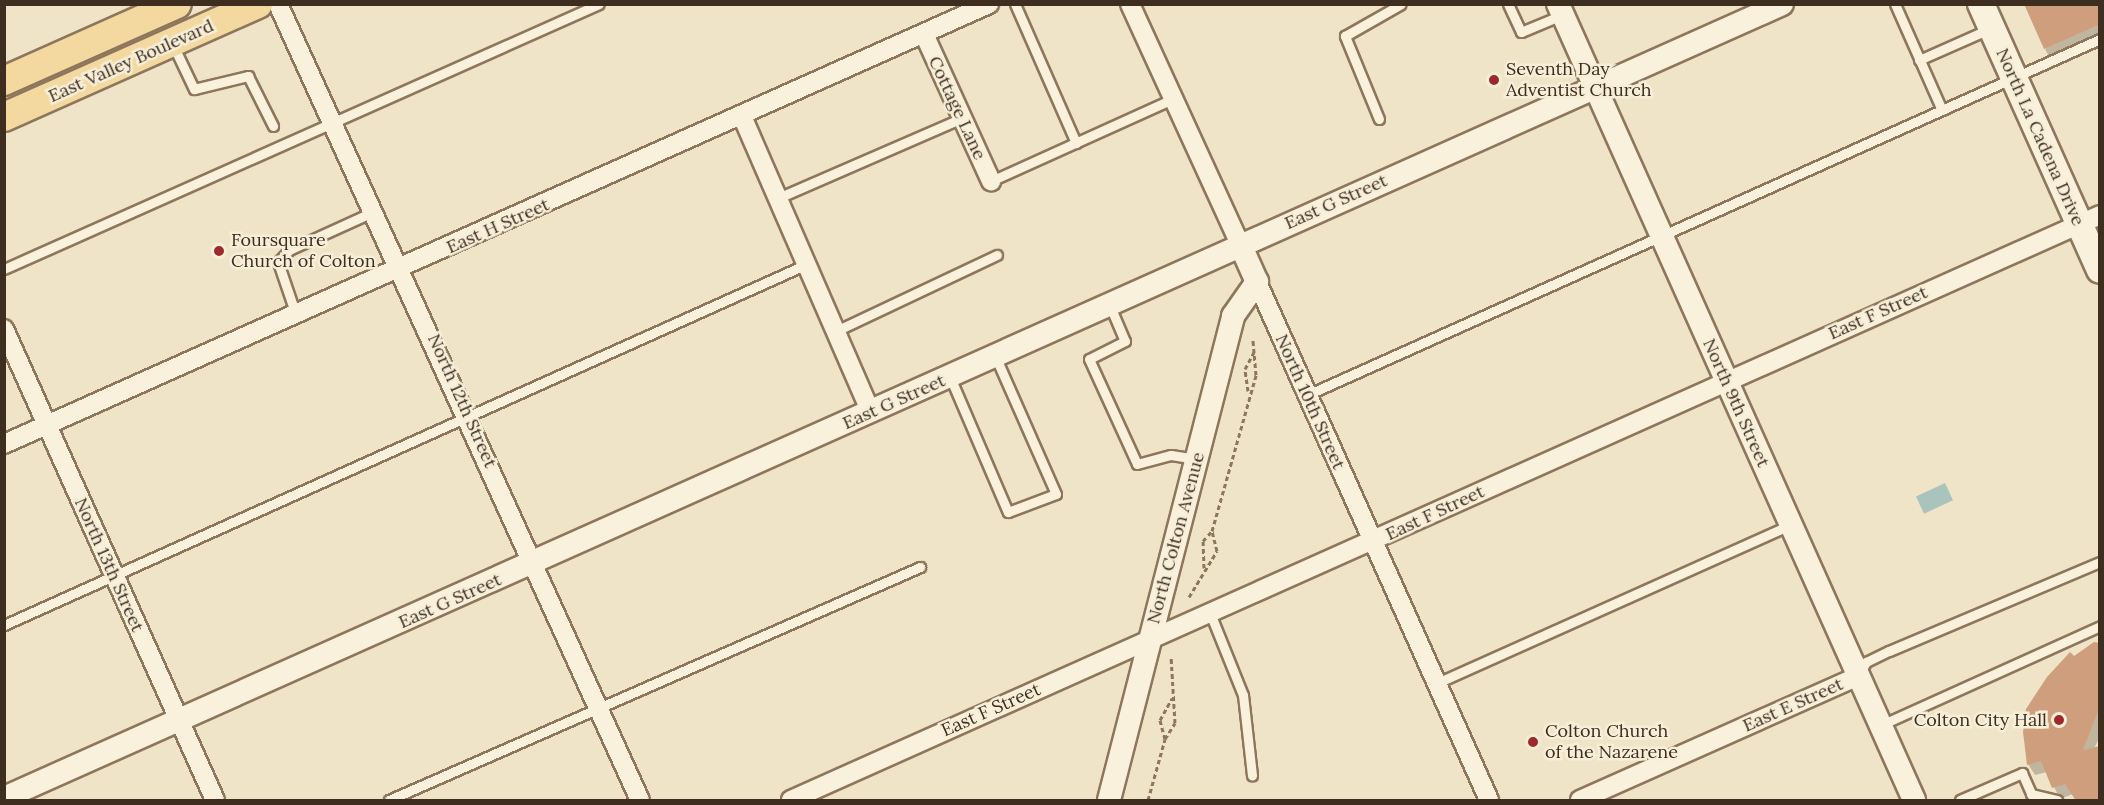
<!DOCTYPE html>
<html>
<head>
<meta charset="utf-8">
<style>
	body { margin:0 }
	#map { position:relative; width:2104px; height:805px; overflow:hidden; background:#f0e4c8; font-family:Lora,serif }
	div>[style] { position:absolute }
	.water>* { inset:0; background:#a9c4bc; transform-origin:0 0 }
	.shadow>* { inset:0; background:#0003 }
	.building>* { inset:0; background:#cf9f7d }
	.path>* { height:3px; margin-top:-1.5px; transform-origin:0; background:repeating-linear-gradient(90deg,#8d765c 0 4.5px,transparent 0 7.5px) }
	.roads { filter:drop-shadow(2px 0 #8d765c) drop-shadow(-2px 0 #8d765c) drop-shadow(0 2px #8d765c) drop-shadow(0 -2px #8d765c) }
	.service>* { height:9px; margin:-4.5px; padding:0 4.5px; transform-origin:4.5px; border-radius:4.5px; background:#faf1dc }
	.minor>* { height:18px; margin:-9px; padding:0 9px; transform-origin:9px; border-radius:9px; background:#faf1dc }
	.tertiary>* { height:22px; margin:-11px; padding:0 11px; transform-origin:11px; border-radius:11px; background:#faf1dc }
	.secondary>* { height:26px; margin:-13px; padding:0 13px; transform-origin:13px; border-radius:13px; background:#faf1dc }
	.primary>* { height:28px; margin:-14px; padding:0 14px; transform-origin:14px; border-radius:14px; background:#f3d9a0 }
	.dots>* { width:16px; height:16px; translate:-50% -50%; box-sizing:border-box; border:3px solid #f7eed8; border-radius:50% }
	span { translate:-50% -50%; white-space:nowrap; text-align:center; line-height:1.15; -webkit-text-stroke:5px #f7eed8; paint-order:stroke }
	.street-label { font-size:18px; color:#3d2e20 }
	.poi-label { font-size:18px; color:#3d2e20 }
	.left { translate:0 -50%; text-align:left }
	.right { translate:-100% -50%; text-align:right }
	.frame { position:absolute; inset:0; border:6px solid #3d2e20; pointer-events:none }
</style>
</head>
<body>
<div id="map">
	<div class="water">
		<i style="left:1945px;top:483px;width:19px;height:32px;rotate:65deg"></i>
	</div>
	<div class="shadow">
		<i style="clip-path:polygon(2100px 4px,2100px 38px,2051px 60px,2045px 49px)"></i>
		<i style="clip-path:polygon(2100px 644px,2100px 736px,2073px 794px,2060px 799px,2047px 772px,2035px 775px,2028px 764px,2074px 658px)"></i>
	</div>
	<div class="building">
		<i style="clip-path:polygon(2024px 4px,2100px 4px,2100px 24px,2044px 49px)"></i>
		<i style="clip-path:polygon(2094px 642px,2100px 643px,2100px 706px,2083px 750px,2100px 746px,2100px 801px,2076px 801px,2065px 784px,2052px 788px,2041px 761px,2027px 765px,2023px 732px,2026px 709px,2047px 677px,2070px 652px,2074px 656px)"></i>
	</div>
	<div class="path">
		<i style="left:1248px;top:391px;width:22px;rotate:-98deg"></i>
		<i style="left:1245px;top:369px;width:19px;rotate:-62deg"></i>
		<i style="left:1204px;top:568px;width:27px;rotate:-92deg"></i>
		<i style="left:1203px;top:541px;width:13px;rotate:-48deg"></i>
		<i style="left:1189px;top:597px;width:54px;rotate:-58.7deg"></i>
		<i style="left:1217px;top:551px;width:21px;rotate:-104deg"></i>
		<i style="left:1212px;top:531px;width:162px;rotate:-74.2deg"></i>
		<i style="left:1256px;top:375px;width:35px;rotate:-95deg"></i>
		<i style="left:1165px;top:739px;width:20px;rotate:-105deg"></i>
		<i style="left:1160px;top:720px;width:25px;rotate:-61deg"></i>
		<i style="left:1148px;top:800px;width:63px;rotate:-74.4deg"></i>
		<i style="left:1165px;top:739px;width:19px;rotate:-58deg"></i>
		<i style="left:1175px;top:723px;width:67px;rotate:-93.4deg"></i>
	</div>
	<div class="roads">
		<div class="service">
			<i style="left:1015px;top:4px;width:152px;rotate:66.3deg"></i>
			<i style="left:1508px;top:4px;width:31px;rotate:65deg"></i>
			<i style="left:1521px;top:32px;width:44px;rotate:-22.5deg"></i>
			<i style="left:1895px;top:4px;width:116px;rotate:66.1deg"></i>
			<i style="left:173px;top:45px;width:49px;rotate:64.5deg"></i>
			<i style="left:194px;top:89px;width:56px;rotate:-13.5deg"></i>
			<i style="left:248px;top:76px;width:56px;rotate:63.4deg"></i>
			<i style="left:1919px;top:60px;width:77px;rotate:-23.9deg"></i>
			<i style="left:1379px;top:119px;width:90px;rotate:-112.3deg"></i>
			<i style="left:1345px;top:36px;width:64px;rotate:-29.7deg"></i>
			<i style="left:991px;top:181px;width:200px;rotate:-24.3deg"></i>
			<i style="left:778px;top:198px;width:201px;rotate:-23.5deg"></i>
			<i style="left:4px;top:269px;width:651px;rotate:-24.01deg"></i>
			<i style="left:1110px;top:306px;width:38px;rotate:67deg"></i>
			<i style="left:1125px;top:341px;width:40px;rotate:153.4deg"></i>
			<i style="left:1089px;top:359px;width:115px;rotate:65.4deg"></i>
			<i style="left:1137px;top:464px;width:35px;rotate:-15deg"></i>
			<i style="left:1171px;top:455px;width:24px;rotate:9deg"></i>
			<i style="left:296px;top:315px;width:56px;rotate:-108.8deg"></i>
			<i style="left:278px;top:262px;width:16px;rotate:-47deg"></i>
			<i style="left:289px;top:250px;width:94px;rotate:-24.4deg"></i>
			<i style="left:836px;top:331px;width:178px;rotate:-25.3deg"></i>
			<i style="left:950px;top:377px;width:147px;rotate:66.8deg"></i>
			<i style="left:1008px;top:512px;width:51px;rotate:-20.6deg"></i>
			<i style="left:1056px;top:494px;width:151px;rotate:-113.8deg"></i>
			<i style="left:1307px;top:395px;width:869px;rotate:-24.18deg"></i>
			<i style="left:1210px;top:613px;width:88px;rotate:68.1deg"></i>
			<i style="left:1243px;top:695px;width:81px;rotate:83.6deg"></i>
			<i style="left:4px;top:625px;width:880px;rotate:-24.21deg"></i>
			<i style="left:1859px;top:674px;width:14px;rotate:-60deg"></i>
			<i style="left:1866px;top:662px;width:25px;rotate:-26deg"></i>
			<i style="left:1889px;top:651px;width:229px;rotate:-22.9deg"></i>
			<i style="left:1437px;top:683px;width:388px;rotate:-24.1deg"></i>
			<i style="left:1881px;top:725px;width:240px;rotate:-24.3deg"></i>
			<i style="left:2031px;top:794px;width:27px;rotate:13deg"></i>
			<i style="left:389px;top:800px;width:580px;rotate:-23.69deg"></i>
			<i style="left:1960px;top:800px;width:68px;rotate:-23.5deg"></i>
			<i style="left:2022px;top:773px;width:30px;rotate:66deg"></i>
		</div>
		<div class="minor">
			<i style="left:278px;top:4px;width:874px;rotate:65.55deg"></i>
			<i style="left:1130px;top:4px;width:264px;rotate:65.4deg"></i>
			<i style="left:924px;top:34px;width:162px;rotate:65.5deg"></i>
			<i style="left:742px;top:116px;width:323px;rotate:66.5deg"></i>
			<i style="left:1257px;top:282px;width:568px;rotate:65.87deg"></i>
			<i style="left:4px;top:329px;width:516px;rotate:65.87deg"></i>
			<i style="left:4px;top:444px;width:1079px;rotate:-24.07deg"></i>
			<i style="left:791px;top:800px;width:1434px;rotate:-24.08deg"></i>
			<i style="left:1580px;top:800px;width:304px;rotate:-24deg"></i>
		</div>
		<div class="tertiary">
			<i style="left:1558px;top:4px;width:872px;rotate:65.9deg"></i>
			<i style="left:4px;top:798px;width:1947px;rotate:-24.06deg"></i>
			<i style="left:1109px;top:800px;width:500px;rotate:-75.6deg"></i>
			<i style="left:1233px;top:316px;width:42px;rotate:-54.8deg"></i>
			<i style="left:1257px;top:282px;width:42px;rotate:-114.1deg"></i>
		</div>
		<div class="secondary">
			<i style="left:1981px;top:4px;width:291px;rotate:65.9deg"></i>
		</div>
		<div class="primary">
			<i style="left:4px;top:81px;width:189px;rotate:-24deg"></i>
			<i style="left:4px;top:117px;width:278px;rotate:-24deg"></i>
		</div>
	</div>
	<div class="dots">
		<i style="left:1494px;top:80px;background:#9e2a2b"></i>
		<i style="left:219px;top:251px;background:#9e2a2b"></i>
		<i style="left:2059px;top:720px;background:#9e2a2b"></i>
		<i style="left:1533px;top:742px;background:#9e2a2b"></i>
	</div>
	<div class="street-label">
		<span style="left:131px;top:61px;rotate:-24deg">East Valley Boulevard</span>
		<span style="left:957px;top:108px;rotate:65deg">Cottage Lane</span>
		<span style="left:2040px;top:137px;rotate:66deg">North La Cadena Drive</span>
		<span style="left:1336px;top:202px;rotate:-24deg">East G Street</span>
		<span style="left:498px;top:226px;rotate:-24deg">East H Street</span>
		<span style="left:1878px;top:313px;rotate:-24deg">East F Street</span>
		<span style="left:462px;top:401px;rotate:66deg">North 12th Street</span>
		<span style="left:894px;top:402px;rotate:-24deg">East G Street</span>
		<span style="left:1310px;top:402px;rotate:66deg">North 10th Street</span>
		<span style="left:1736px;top:403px;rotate:66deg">North 9th Street</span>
		<span style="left:1435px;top:513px;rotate:-25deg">East F Street</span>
		<span style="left:1176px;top:538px;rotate:-75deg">North Colton Avenue</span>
		<span style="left:109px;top:565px;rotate:66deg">North 13th Street</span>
		<span style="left:450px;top:601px;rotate:-24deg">East G Street</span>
		<span style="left:1793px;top:705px;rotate:-24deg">East E Street</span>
		<span style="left:991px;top:710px;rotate:-24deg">East F Street</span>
	</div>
	<div class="poi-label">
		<span class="left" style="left:1506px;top:80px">Seventh Day<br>Adventist Church</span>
		<span class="left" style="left:231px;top:251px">Foursquare<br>Church of Colton</span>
		<span class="right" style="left:2047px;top:720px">Colton City Hall</span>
		<span class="left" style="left:1545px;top:742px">Colton Church<br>of the Nazarene</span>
	</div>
	<div class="frame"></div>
</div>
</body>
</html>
